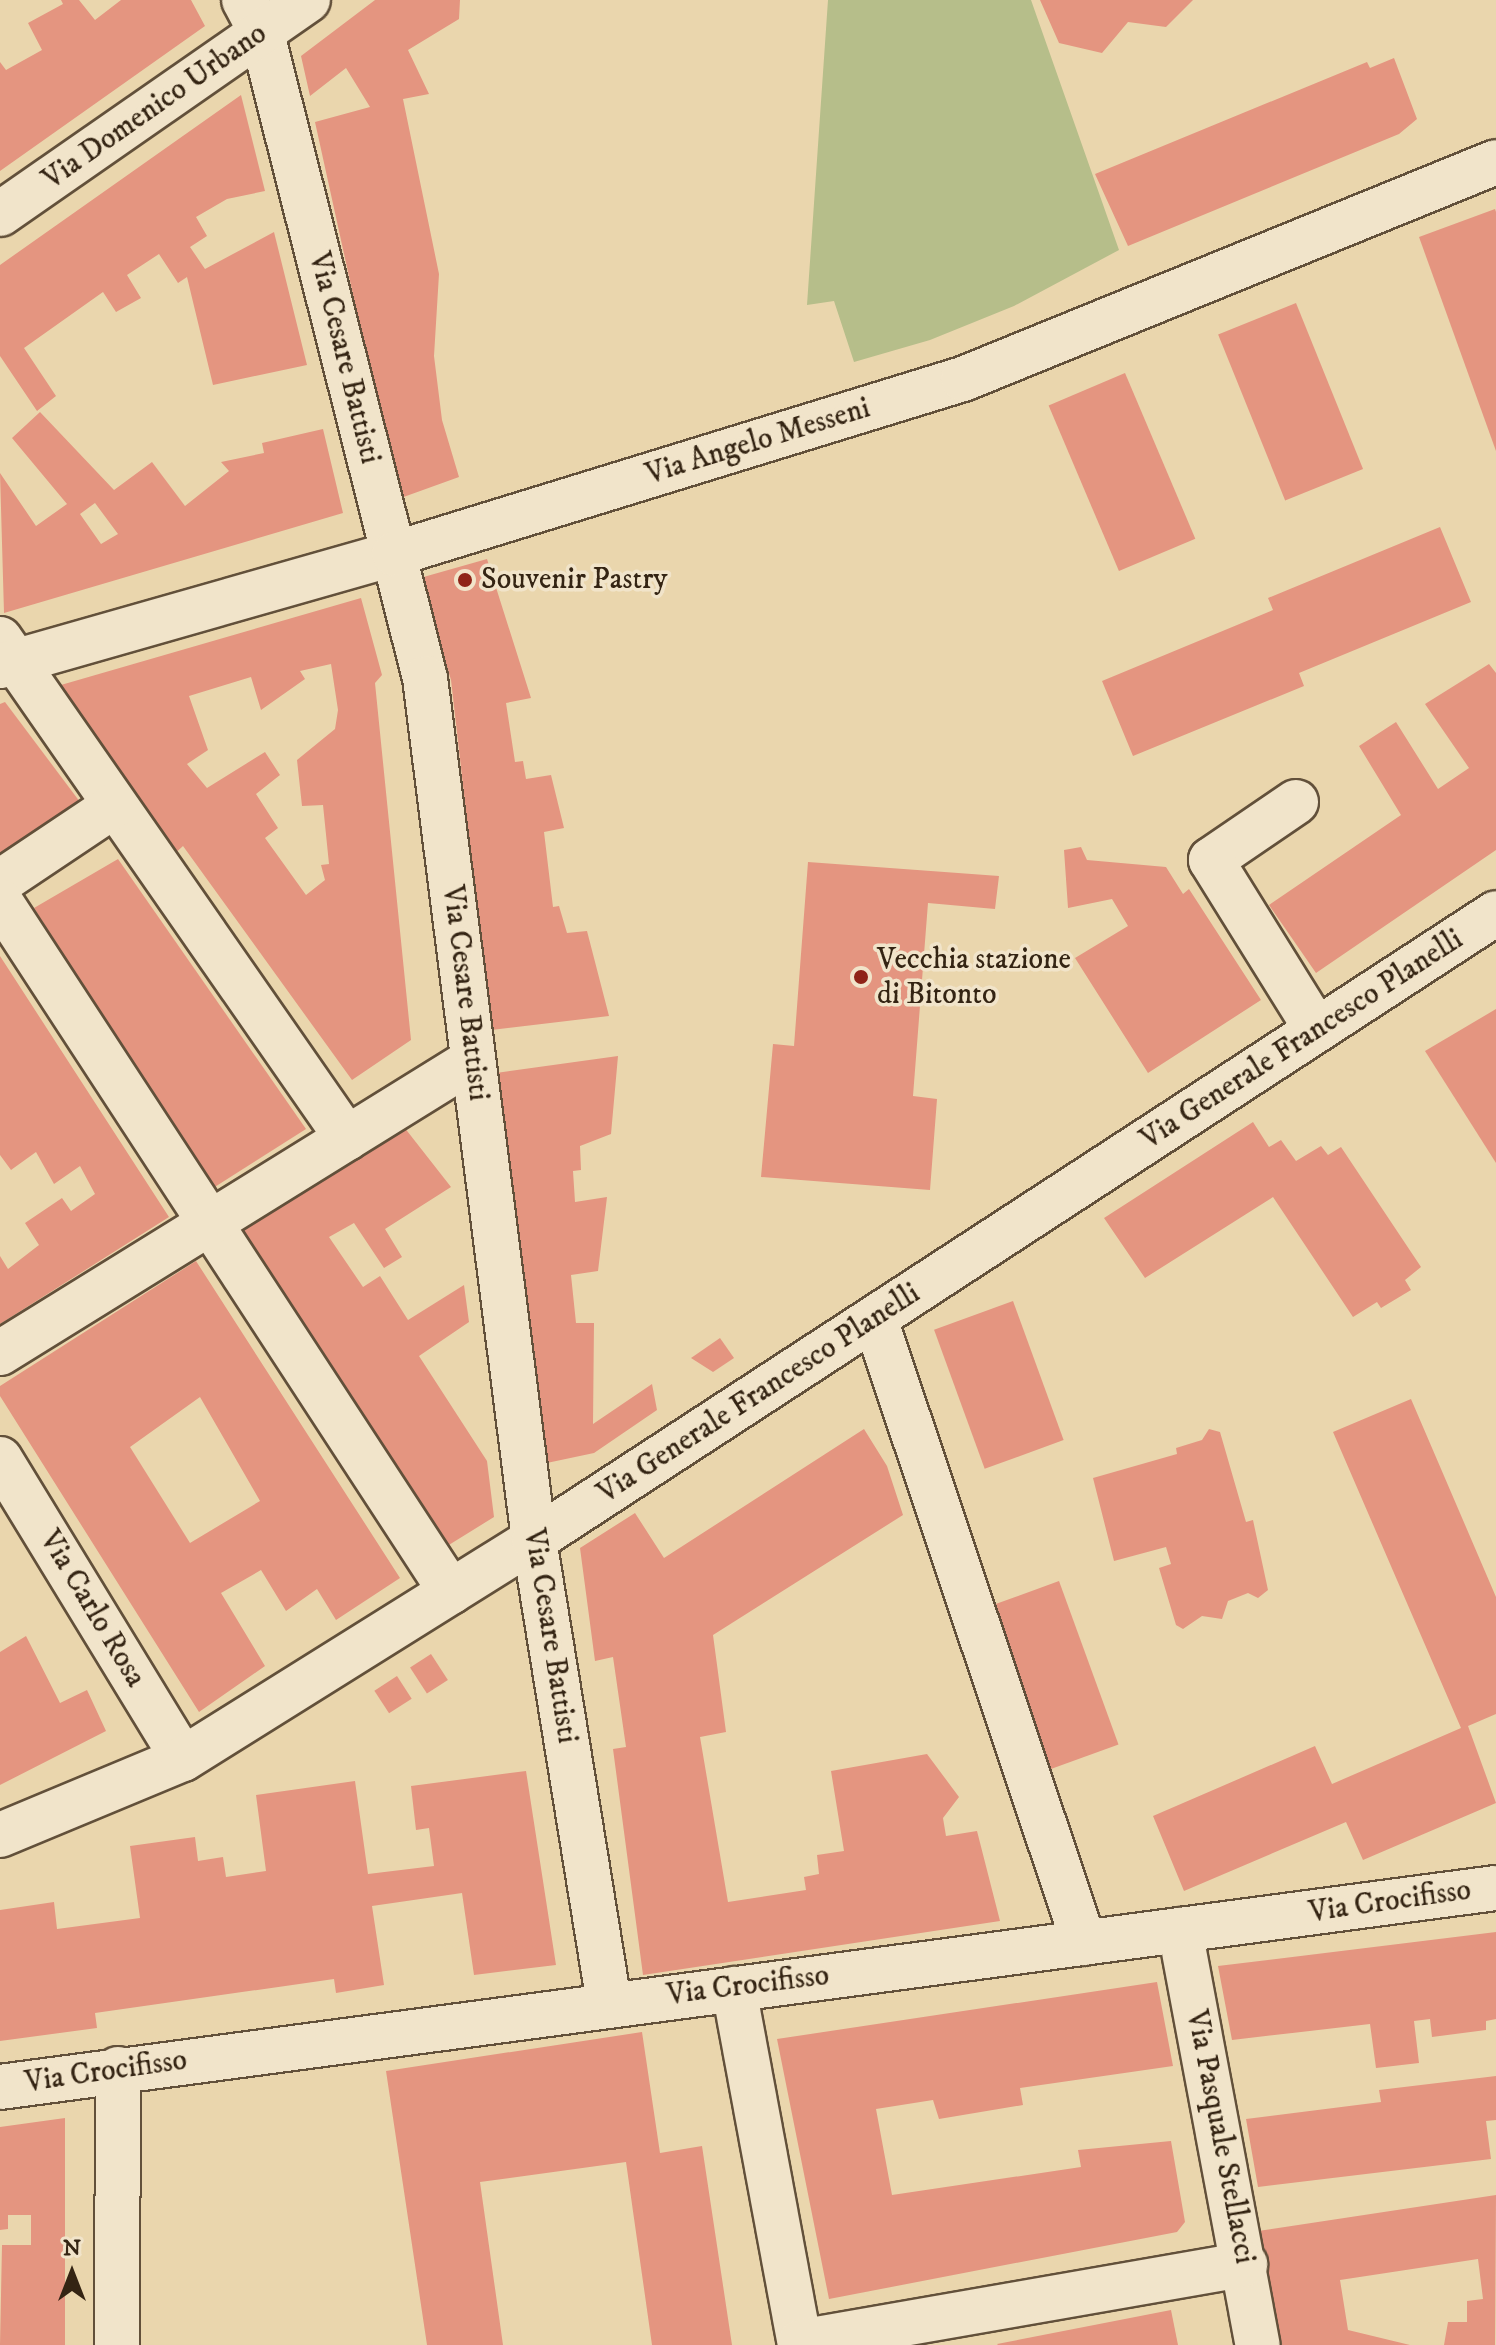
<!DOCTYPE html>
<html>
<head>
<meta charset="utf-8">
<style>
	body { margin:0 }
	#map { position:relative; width:1496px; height:2345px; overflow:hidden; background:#ead6ad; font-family:"IM FELL DW Pica",serif }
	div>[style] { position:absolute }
	.green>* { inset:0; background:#b6be8a }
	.building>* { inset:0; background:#e49580; transform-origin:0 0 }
	.roads { filter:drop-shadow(2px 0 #62503a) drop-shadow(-2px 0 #62503a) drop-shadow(0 2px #62503a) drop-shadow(0 -2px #62503a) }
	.minor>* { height:44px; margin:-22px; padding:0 22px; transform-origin:22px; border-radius:22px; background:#f1e4ca }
	.dots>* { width:22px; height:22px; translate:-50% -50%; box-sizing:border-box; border:4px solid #f1e4ca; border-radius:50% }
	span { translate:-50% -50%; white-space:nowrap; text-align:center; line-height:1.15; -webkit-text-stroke:7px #f1e4ca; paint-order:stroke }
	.street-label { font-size:30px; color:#342413 }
	.poi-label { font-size:30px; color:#342413 }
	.left { translate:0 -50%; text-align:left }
	.north { position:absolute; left:32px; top:2233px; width:80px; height:80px; -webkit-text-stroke:6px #f1e4ca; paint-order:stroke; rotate:0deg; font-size:22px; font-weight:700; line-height:32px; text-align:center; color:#342413 }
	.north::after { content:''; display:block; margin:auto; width:28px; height:36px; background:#342413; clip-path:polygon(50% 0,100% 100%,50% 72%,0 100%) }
</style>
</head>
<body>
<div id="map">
	<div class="green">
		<i style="clip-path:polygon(828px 0,1031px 0,1119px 250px,1014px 306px,930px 340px,854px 362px,834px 301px,807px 305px)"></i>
	</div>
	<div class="building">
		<i style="clip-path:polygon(61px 0,79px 0,95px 20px,121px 0,191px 0,205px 26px,0 171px,0 62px,6px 70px,42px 50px,28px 23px,63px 4px)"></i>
		<i style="clip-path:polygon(375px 0,460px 0,459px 19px,408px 50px,429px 94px,403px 99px,439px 274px,434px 356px,442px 420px,459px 477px,398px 499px,315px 122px,370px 107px,346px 68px,310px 96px,301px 56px)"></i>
		<i style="clip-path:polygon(1040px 0,1193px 0,1166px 27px,1128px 22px,1102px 53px,1059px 43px)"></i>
		<i style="clip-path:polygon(1394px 58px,1417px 119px,1399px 134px,1128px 246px,1095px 174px,1367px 62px,1370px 68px)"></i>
		<i style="clip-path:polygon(241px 95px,265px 191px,227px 199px,196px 217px,207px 236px,190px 247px,205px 269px,274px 232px,307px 365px,213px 385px,187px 277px,178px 283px,159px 254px,127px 275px,141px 298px,116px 312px,103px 292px,24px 348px,56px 396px,37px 411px,0 356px,0 265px)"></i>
		<i style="clip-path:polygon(1495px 209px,1496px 212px,1496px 451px,1419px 237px)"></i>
		<i style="left:1296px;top:303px;width:179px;height:84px;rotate:68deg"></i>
		<i style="left:1125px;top:373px;width:180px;height:83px;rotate:67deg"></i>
		<i style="clip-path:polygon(evenodd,40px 412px,114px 490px,152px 462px,185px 506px,229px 471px,221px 462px,264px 453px,262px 443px,323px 429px,343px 513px,4px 613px,0 473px,36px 526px,67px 504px,12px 438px,40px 412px,95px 503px,118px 534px,101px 544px,80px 514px,95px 503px)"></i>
		<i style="clip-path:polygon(1440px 527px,1471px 602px,1299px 673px,1304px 686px,1133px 756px,1102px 681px,1273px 610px,1268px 598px)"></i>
		<i style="clip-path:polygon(487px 559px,531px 698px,506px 703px,515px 762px,523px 761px,526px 779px,551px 775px,564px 828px,544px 832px,553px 907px,559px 906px,567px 933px,587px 931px,609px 1016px,491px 1030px,451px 680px,420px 578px)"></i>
		<i style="clip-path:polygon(evenodd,361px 598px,382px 675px,375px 683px,411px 1040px,352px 1080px,183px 846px,171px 857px,54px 687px,361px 598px,331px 664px,338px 710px,335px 729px,297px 760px,302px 806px,323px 805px,329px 864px,321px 865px,325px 880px,306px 895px,265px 838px,278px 828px,256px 794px,280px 775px,265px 752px,207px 788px,187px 764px,208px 750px,189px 696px,251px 677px,261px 710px,305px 679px,300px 671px,331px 664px)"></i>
		<i style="clip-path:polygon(1489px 664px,1496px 673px,1496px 850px,1316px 973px,1269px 905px,1401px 815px,1359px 746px,1396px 722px,1438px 789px,1469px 768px,1425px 704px)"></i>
		<i style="clip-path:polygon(5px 702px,80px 802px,0 857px,0 704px)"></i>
		<i style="clip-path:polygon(1081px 847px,1087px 860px,1166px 867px,1183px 894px,1189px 889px,1261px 1000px,1148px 1073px,1075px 958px,1128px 926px,1112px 899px,1068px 908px,1064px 850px)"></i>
		<i style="clip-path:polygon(118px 859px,306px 1129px,210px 1190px,34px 908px)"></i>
		<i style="clip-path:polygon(808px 862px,999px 876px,995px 909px,928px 903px,913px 1096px,937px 1099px,930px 1190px,761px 1177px,773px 1044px,794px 1046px)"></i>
		<i style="clip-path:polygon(0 956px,169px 1217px,0 1324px,0 1256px,8px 1269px,39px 1245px,25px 1223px,62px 1198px,71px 1211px,95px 1194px,80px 1166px,54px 1184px,36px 1152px,11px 1170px,0 1155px)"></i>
		<i style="clip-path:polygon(1496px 1009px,1496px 1163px,1425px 1051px)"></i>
		<i style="clip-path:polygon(618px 1056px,611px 1134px,580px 1146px,581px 1170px,573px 1171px,575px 1202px,607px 1197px,598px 1271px,571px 1275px,576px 1323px,594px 1323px,593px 1424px,652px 1384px,657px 1410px,594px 1453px,542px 1464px,496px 1073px)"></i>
		<i style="clip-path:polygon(1253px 1122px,1269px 1147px,1281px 1140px,1296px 1161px,1321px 1146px,1328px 1155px,1341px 1147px,1421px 1267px,1405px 1280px,1411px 1290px,1381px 1308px,1377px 1302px,1353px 1317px,1273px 1197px,1145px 1278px,1104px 1218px)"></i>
		<i style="clip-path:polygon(404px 1127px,451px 1187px,385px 1229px,402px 1257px,384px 1268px,354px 1223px,329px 1237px,363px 1287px,380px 1276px,408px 1320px,464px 1285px,469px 1322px,419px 1356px,487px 1461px,494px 1517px,444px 1548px,238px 1232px)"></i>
		<i style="clip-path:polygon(evenodd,196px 1261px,400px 1578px,336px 1620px,317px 1589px,286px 1611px,261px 1570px,221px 1593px,265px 1666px,199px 1712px,0 1396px,0 1386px,196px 1261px,200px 1397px,260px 1501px,190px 1543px,130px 1447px,200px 1397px)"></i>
		<i style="left:1013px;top:1301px;width:148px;height:84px;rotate:70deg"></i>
		<i style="clip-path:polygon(720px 1338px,734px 1358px,713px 1372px,691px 1358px)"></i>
		<i style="clip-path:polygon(1411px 1399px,1496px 1597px,1496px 1714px,1468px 1726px,1496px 1803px,1363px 1860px,1346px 1822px,1184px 1891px,1153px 1816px,1315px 1746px,1332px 1784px,1461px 1728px,1333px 1432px)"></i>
		<i style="clip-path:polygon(864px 1429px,887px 1466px,903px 1515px,713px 1635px,726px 1732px,700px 1737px,728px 1902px,806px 1890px,804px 1877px,819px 1874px,817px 1855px,844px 1851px,831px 1771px,927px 1754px,959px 1797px,943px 1818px,946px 1836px,977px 1831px,1000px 1921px,643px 1975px,613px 1749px,626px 1747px,613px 1657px,595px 1661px,580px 1548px,635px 1513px,664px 1558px)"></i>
		<i style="clip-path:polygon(1209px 1429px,1220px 1432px,1246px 1522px,1253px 1520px,1268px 1590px,1258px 1598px,1248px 1593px,1228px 1601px,1222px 1619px,1202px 1616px,1183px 1629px,1176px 1625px,1159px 1568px,1171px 1564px,1166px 1547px,1114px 1561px,1093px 1478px,1177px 1454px,1176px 1448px,1202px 1440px)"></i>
		<i style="left:1059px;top:1581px;width:174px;height:80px;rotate:70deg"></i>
		<i style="clip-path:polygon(26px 1636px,60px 1703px,87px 1690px,106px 1731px,0 1785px,0 1652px)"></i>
		<i style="left:431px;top:1654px;width:31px;height:25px;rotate:57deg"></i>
		<i style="left:397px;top:1676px;width:27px;height:27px;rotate:57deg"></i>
		<i style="clip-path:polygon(526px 1771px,556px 1965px,474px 1975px,462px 1893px,372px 1906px,384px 1985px,336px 1993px,334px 1979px,95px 2013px,97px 2028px,0 2041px,0 1910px,54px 1902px,57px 1929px,140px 1918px,130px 1846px,195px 1837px,198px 1861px,223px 1857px,226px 1877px,266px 1871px,256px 1795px,355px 1781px,368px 1874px,434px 1866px,429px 1828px,416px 1830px,411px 1786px)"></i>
		<i style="clip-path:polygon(1496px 1932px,1496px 2019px,1486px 2021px,1486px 2030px,1432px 2037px,1430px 2019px,1414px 2021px,1419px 2063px,1376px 2068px,1370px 2024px,1232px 2040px,1218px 1966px)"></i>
		<i style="clip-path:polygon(1157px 1982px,1173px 2066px,1020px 2088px,1023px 2105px,939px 2119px,933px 2100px,876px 2109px,892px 2195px,1081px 2167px,1078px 2150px,1171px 2141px,1185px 2222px,1177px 2232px,829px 2299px,777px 2039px)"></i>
		<i style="clip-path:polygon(642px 2032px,660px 2153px,702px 2146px,732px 2345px,652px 2345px,626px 2162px,480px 2182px,503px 2345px,427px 2345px,386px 2071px)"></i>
		<i style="clip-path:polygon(1496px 2076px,1496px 2120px,1486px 2121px,1491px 2159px,1258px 2187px,1246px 2119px,1381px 2102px,1379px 2090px)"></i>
		<i style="clip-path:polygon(65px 2118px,65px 2345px,0 2345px,2px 2245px,31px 2245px,31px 2215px,8px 2215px,8px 2229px,0 2230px,0 2127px)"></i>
		<i style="clip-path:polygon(1496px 2195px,1495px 2345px,1444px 2345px,1448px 2322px,1467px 2322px,1467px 2301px,1483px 2299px,1478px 2259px,1340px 2280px,1348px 2330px,1410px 2345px,1282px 2345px,1258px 2231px)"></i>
		<i style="clip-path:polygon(1171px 2310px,1178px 2345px,998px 2345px,997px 2344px)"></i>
	</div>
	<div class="roads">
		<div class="minor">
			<i style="left:244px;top:0;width:38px;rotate:62deg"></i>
			<i style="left:262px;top:34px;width:664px;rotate:75.8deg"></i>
			<i style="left:425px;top:678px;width:869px;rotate:82.79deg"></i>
			<i style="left:534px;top:1540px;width:469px;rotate:80.8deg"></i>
			<i style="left:0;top:214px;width:375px;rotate:-34.8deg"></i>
			<i style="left:0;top:639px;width:608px;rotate:55.19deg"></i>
			<i style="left:0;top:666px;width:410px;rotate:-15.9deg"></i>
			<i style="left:394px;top:554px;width:595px;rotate:-17.1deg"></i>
			<i style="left:963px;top:379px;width:575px;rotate:-22.15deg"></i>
			<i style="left:1296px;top:802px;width:103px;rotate:145.7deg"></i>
			<i style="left:1211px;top:860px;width:200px;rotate:58.1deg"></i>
			<i style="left:0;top:882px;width:138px;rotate:-33.8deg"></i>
			<i style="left:0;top:901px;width:825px;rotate:56.87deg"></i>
			<i style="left:875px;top:1319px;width:658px;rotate:71.48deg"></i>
			<i style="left:0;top:1353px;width:556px;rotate:-31.78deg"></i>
			<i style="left:0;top:1459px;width:351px;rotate:58.6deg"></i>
			<i style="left:0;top:1835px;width:198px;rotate:-22.6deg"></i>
			<i style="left:183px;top:1759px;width:414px;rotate:-32deg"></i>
			<i style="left:534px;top:1540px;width:1148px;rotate:-33.09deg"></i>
			<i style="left:1180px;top:1930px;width:422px;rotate:79.4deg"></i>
			<i style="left:734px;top:1989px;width:362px;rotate:79.5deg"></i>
			<i style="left:0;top:2087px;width:1509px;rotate:-7.58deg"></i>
			<i style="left:800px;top:2342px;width:452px;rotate:-9.9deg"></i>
			<i style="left:117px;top:2345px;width:276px;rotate:-89.8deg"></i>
		</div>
	</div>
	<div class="dots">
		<i style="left:465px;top:580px;background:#8f2418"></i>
		<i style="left:861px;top:977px;background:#8f2418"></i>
	</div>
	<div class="street-label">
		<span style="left:155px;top:107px;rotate:-35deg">Via Domenico Urbano</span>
		<span style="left:344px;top:358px;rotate:76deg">Via Cesare Battisti</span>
		<span style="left:758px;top:442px;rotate:-17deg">Via Angelo Messeni</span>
		<span style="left:465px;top:993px;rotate:83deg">Via Cesare Battisti</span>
		<span style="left:1302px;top:1040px;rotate:-33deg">Via Generale Francesco Planelli</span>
		<span style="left:759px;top:1394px;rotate:-33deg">Via Generale Francesco Planelli</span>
		<span style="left:92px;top:1609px;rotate:59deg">Via Carlo Rosa</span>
		<span style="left:550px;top:1636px;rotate:81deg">Via Cesare Battisti</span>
		<span style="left:1390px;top:1902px;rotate:-8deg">Via Crocifisso</span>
		<span style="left:748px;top:1986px;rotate:-7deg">Via Crocifisso</span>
		<span style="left:106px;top:2072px;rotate:-8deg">Via Crocifisso</span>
		<span style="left:1220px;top:2137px;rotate:79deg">Via Pasquale Stellacci</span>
	</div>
	<div class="poi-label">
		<span class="left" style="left:481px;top:580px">Souvenir Pastry</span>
		<span class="left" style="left:877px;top:977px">Vecchia stazione<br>di Bitonto</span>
	</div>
	<div class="north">N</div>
</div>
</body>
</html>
